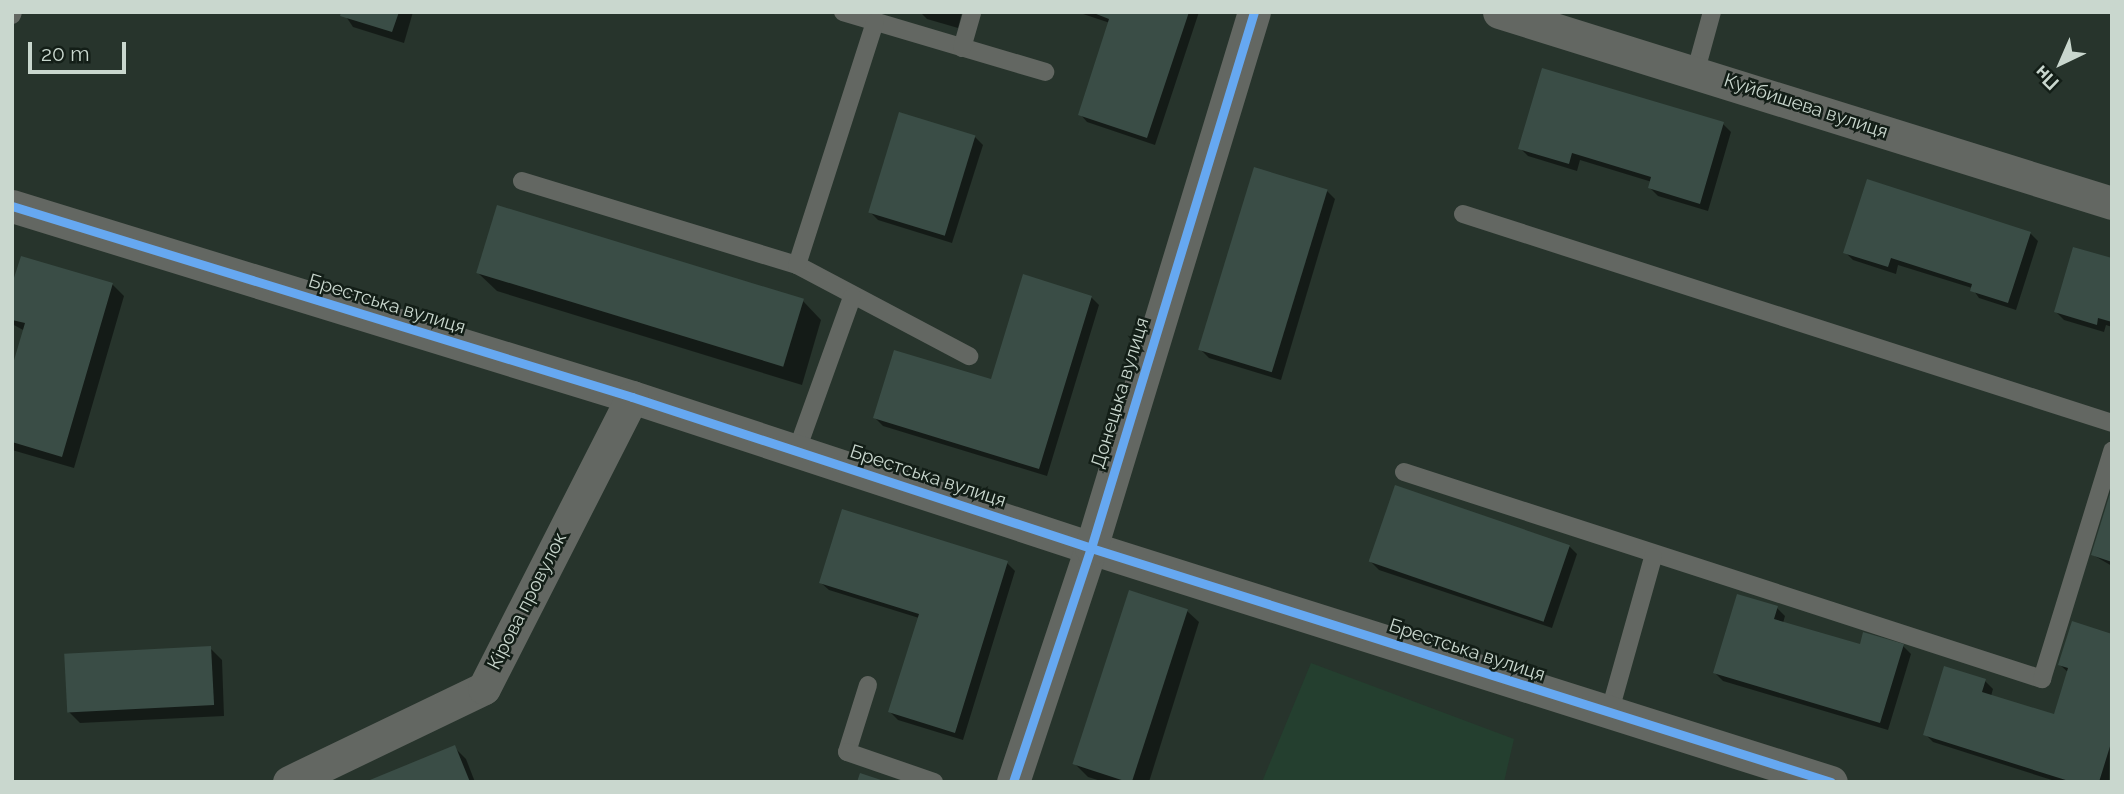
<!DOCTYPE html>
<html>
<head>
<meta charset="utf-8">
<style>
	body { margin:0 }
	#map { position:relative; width:2124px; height:794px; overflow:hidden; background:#27342c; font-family:Raleway,sans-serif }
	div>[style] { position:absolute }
	.built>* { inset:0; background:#243f2f }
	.shadow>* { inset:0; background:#0007 }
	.building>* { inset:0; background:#3a4d46; transform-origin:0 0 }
	.lane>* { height:18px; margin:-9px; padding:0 9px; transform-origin:9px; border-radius:9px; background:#636762 }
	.street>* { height:33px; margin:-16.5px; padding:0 16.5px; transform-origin:16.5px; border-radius:16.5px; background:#636762 }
	.cycleway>* { height:9px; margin:-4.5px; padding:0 4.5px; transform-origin:4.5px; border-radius:4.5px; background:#66a8f1 }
	span { translate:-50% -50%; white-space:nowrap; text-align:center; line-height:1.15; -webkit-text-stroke:5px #131e17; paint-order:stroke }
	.street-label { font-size:19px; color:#c9d7ce }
	.frame { position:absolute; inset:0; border:14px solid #c9d7ce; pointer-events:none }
	.north { position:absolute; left:2026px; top:28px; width:70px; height:70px; -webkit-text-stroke:5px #131e17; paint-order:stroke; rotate:224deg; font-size:19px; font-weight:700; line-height:28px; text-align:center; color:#c9d7ce }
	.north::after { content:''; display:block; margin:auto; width:24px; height:32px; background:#c9d7ce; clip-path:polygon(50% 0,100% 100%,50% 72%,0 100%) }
	.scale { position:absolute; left:28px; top:42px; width:98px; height:32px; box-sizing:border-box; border:4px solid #c9d7ce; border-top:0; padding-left:9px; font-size:21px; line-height:24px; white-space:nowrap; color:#c9d7ce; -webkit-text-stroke:5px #131e17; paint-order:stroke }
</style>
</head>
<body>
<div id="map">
	<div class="built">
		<i style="clip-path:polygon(1311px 663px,1514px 739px,1504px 782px,1262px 782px)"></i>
	</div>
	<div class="shadow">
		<i style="clip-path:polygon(343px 12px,413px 12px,404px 43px,353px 27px)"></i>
		<i style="clip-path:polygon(920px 12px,962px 12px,958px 28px,927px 19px)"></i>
		<i style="clip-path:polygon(1077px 12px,1199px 12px,1155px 145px,1087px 122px,1080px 114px,1110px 23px)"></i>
		<i style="clip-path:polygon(1544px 70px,1723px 124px,1731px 132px,1708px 211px,1658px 196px,1650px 188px,1652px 182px,1580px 160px,1577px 171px,1528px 156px,1520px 148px)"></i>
		<i style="clip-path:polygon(975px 137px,983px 145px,952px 243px,878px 220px,870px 212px)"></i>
		<i style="clip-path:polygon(1327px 191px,1335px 199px,1281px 380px,1209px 358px,1201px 350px)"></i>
		<i style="clip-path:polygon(2030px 233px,2038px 241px,2016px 310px,1979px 298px,1972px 288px,1898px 265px,1896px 274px,1853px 260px,1845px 252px)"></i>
		<i style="clip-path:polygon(2112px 260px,2112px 327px,2106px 325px,2104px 332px,2064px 320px,2056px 312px)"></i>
		<i style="clip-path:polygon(478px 273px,803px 301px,821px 320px,802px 385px,497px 291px)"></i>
		<i style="clip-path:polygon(112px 284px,124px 296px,74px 468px,12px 450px,12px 374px,25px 331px,12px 324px,12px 290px)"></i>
		<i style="clip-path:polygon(1091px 297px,1099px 305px,1047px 476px,883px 426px,875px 418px,992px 381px)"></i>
		<i style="clip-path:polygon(2112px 494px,2112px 566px,2093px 555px)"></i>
		<i style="clip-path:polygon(843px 511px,1007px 563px,1015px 571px,963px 740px,898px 720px,890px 712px,919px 618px,829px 590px,821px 583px)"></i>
		<i style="clip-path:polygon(1569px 546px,1577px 554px,1552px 628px,1379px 570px,1371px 562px)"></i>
		<i style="clip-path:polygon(1777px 608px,1785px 616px,1783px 623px,1861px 647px,1903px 646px,1911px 654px,1888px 730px,1723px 681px,1715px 673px)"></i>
		<i style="clip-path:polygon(1187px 611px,1199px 622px,1149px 782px,1104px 782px,1088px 777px,1076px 765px)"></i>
		<i style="clip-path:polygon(2112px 636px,2109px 782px,2058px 782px,1933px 742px,1925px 734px,1985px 681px,1993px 689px,1991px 696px,2055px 716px,2069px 673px,2060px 665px)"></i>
		<i style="clip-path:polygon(210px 648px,222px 660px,224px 716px,80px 723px,68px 711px)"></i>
		<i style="clip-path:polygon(454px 747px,466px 759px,475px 782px,370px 782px)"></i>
	</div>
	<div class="building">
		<i style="clip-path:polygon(341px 12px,399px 12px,392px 32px,340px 16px)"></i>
		<i style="clip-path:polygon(1091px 12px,1189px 12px,1147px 138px,1078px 115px,1109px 19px)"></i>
		<i style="clip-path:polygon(1542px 68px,1724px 122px,1700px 204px,1648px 188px,1651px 177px,1572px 153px,1569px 164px,1518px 149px)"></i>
		<i style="left:899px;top:112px;width:80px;height:105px;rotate:17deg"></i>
		<i style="left:1254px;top:167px;width:77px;height:191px;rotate:17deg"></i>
		<i style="clip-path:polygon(1867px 179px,2031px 232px,2008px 303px,1970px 291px,1972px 284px,1891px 258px,1888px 267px,1843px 253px)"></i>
		<i style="left:497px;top:205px;width:321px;height:71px;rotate:17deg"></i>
		<i style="clip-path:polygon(2073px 247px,2112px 258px,2112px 322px,2098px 318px,2097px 325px,2054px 312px)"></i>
		<i style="clip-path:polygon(21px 256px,113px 283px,62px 457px,12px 442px,12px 367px,25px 323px,12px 320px,12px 284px)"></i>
		<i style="clip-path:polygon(1023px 274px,1092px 296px,1039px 469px,873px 418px,894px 350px,991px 379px)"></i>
		<i style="left:1395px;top:485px;width:185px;height:81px;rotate:19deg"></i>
		<i style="clip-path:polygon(2111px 490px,2112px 490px,2112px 562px,2091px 555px)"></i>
		<i style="clip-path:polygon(842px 509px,1008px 561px,955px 733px,888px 712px,919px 614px,819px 583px)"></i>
		<i style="left:1129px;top:590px;width:62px;height:183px;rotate:18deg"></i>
		<i style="clip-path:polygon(1737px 594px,1778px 606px,1774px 619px,1860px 644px,1863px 632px,1904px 644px,1880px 723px,1713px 673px)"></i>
		<i style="clip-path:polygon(2072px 621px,2112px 634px,2112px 740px,2099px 782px,2072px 782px,1923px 735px,1944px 666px,1986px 679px,1982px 692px,2054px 714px,2068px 668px,2058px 665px)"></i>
		<i style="left:211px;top:646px;width:59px;height:147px;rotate:87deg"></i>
		<i style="clip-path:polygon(455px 745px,470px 782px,365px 782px)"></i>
		<i style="clip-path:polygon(860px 773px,884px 781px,884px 782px,857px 782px)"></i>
	</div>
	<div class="lane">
		<i style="left:843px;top:12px;width:211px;rotate:16.5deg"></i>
		<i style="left:12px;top:15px;width:3px;rotate:-72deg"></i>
		<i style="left:962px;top:48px;width:37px;rotate:-74deg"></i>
		<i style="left:1696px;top:70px;width:60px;rotate:-74.6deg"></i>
		<i style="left:522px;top:181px;width:288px;rotate:17deg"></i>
		<i style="left:797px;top:265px;width:195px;rotate:27.9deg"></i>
		<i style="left:1463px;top:214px;width:682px;rotate:17.85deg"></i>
		<i style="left:797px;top:265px;width:255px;rotate:-72.2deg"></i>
		<i style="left:797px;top:450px;width:163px;rotate:-70.2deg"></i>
		<i style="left:1404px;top:472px;width:671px;rotate:17.98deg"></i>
		<i style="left:2042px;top:679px;width:239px;rotate:-72.9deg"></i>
		<i style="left:868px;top:685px;width:70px;rotate:107.4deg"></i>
		<i style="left:847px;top:752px;width:92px;rotate:19deg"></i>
		<i style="left:1609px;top:714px;width:163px;rotate:-74.3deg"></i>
	</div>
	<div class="street">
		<i style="left:1499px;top:12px;width:642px;rotate:17.31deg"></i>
		<i style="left:12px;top:206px;width:649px;rotate:17.12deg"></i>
		<i style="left:632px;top:397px;width:483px;rotate:18.2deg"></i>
		<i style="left:1091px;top:548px;width:776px;rotate:17.55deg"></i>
		<i style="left:289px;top:782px;width:216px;rotate:-25.7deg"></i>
		<i style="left:484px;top:688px;width:326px;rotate:-63deg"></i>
		<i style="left:1013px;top:782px;width:247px;rotate:-71.6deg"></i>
		<i style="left:1091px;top:548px;width:560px;rotate:-73.09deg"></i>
	</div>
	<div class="cycleway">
		<i style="left:12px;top:206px;width:649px;rotate:17.12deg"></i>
		<i style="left:632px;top:397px;width:483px;rotate:18.2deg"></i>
		<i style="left:1091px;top:548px;width:776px;rotate:17.55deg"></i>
		<i style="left:1013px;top:782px;width:247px;rotate:-71.6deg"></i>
		<i style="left:1091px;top:548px;width:560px;rotate:-73.09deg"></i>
	</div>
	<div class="street-label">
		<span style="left:1806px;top:106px;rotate:18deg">Куйбишева вулиця</span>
		<span style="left:387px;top:304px;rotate:17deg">Брестська вулиця</span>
		<span style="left:1120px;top:393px;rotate:-73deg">Донецька вулиця</span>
		<span style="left:928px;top:476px;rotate:18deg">Брестська вулиця</span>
		<span style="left:527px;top:601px;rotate:-63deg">Кірова провулок</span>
		<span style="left:1467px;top:650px;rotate:18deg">Брестська вулиця</span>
	</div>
	<div class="frame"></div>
	<div class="north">Пн</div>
	<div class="scale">20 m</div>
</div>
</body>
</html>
